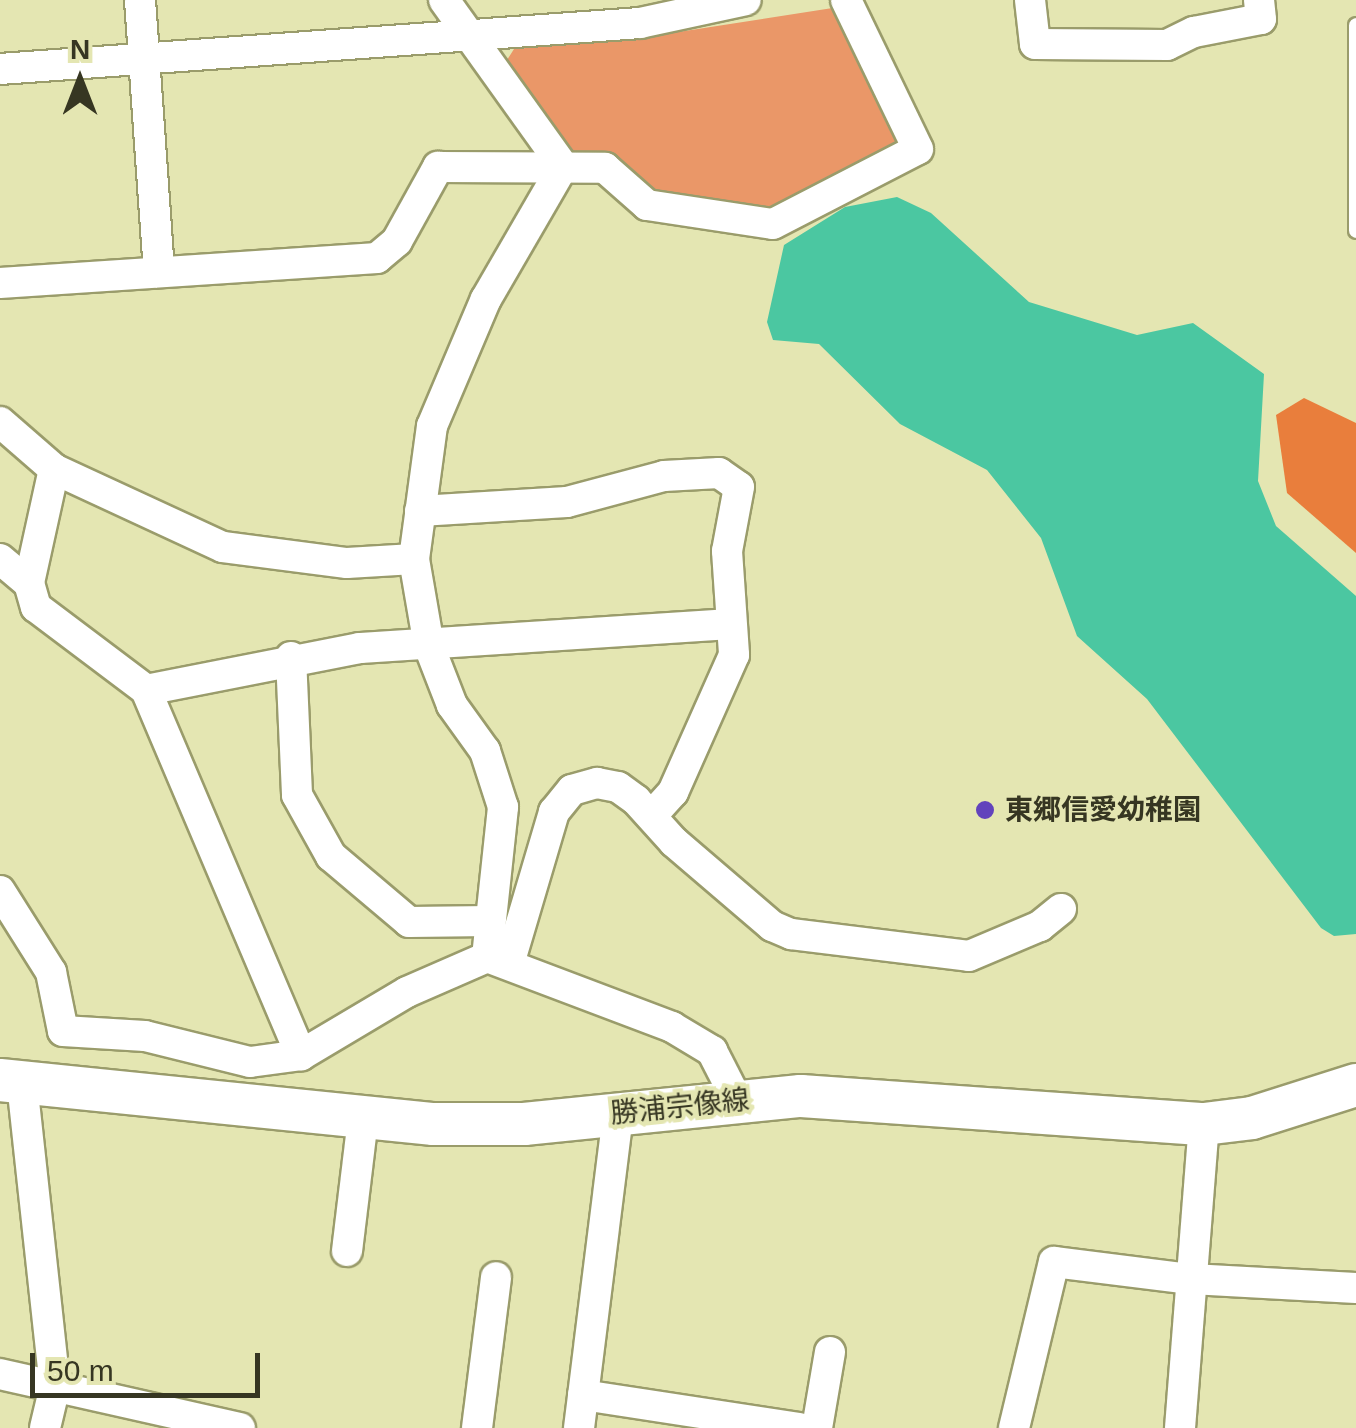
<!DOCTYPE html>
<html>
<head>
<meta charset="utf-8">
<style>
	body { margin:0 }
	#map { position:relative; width:1356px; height:1428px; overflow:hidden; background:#e4e6b2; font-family:Arial,"Noto Sans JP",sans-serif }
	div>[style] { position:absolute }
	.green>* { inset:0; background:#ea9768 }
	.forest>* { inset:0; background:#e97e3c }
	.water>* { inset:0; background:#4bc7a1 }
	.roads { filter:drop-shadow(2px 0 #9a9c6b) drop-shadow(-2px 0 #9a9c6b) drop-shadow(0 2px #9a9c6b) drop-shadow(0 -2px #9a9c6b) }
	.service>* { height:15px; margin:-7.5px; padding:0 7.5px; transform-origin:7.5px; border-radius:7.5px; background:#fff }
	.minor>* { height:30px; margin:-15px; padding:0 15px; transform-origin:15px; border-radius:15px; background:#fff }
	.secondary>* { height:42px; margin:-21px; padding:0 21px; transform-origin:21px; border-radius:21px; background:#fff }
	.dots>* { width:28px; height:28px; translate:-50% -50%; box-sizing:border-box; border:5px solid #e4e6b2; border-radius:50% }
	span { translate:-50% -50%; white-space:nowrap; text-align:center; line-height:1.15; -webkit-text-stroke:8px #e4e6b2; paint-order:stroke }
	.poi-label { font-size:28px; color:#363622; font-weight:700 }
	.left { translate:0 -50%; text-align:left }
	.street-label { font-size:28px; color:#363622 }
	.north { position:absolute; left:30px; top:30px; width:100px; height:100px; -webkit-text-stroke:8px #e4e6b2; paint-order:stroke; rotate:0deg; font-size:28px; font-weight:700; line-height:40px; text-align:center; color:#363622 }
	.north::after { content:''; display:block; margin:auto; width:35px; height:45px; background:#363622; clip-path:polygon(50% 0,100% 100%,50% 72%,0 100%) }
	.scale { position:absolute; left:30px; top:1353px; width:230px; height:45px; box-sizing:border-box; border:5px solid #363622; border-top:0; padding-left:12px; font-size:30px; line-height:35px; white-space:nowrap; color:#363622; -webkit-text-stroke:8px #e4e6b2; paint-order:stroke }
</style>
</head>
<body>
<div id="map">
	<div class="green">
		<i style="clip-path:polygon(839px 7px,899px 141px,770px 210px,653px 193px,581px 159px,567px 149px,507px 60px,514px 49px,633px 39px)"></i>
	</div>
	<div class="forest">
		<i style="clip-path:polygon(1304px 398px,1356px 423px,1356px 553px,1287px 493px,1276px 415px)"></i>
	</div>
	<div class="water">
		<i style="clip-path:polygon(897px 197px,931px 213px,1029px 302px,1137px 335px,1193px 323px,1264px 374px,1258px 481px,1276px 526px,1356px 596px,1356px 934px,1334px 936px,1321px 928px,1147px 699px,1077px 636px,1041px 538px,987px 470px,900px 424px,819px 344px,773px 340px,767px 322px,784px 245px,845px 207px)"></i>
	</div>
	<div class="roads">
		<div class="service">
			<i style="left:1356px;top:25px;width:205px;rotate:90deg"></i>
		</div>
		<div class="minor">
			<i style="left:140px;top:0;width:273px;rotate:86deg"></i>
			<i style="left:444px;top:0;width:204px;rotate:54.4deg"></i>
			<i style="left:1030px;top:0;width:44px;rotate:83.5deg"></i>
			<i style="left:1035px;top:44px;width:132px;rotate:0.4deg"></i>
			<i style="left:1167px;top:45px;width:30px;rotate:-26deg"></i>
			<i style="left:1194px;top:32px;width:68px;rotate:-11deg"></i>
			<i style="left:1261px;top:19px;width:19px;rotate:-96deg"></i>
			<i style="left:0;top:69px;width:642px;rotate:-4.11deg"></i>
			<i style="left:640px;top:23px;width:108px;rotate:-12.2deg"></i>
			<i style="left:0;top:283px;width:378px;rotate:-3.8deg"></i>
			<i style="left:377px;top:258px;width:26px;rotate:-40deg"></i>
			<i style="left:397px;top:241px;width:85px;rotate:-61deg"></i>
			<i style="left:438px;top:167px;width:167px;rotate:0.3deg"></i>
			<i style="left:605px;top:168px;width:56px;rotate:41.4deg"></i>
			<i style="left:647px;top:205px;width:127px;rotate:8.6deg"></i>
			<i style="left:773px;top:224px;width:163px;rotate:-27.3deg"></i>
			<i style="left:918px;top:149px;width:165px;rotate:-115.8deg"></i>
			<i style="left:0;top:422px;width:72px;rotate:41deg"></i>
			<i style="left:54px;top:469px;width:186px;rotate:24.8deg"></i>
			<i style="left:223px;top:547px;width:125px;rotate:7.4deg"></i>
			<i style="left:347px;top:563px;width:67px;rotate:-3.4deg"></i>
			<i style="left:54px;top:469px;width:117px;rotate:102.4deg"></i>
			<i style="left:29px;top:583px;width:25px;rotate:74deg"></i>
			<i style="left:36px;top:607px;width:138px;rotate:37deg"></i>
			<i style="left:146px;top:690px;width:397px;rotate:67deg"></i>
			<i style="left:301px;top:1055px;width:123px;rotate:-30.7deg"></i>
			<i style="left:407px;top:992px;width:87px;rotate:-23.6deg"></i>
			<i style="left:487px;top:957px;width:198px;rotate:20.7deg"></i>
			<i style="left:672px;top:1027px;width:47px;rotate:31deg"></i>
			<i style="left:712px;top:1051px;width:53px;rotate:62.9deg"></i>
			<i style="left:420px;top:511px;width:147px;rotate:-3.5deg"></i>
			<i style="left:567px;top:502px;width:100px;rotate:-15deg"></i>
			<i style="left:664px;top:476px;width:55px;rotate:-3.1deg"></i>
			<i style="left:719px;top:473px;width:24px;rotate:35deg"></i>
			<i style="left:739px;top:487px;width:65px;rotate:100.6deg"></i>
			<i style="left:727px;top:551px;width:104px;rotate:86.1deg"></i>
			<i style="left:734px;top:655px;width:150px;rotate:114deg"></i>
			<i style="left:673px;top:792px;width:31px;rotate:132deg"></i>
			<i style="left:0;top:559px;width:38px;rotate:40deg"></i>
			<i style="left:291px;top:657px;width:138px;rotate:87.5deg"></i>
			<i style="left:297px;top:795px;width:70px;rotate:60.9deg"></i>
			<i style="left:331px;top:856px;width:102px;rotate:40.2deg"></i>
			<i style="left:409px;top:922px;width:81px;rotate:-0.7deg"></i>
			<i style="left:146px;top:690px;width:218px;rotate:-11.1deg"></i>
			<i style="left:360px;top:648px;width:368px;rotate:-3.7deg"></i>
			<i style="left:0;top:891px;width:96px;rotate:57.8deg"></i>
			<i style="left:51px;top:972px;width:60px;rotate:78.5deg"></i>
			<i style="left:63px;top:1031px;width:82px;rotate:3.5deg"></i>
			<i style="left:145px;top:1036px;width:108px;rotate:13.9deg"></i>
			<i style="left:250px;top:1062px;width:51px;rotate:-7.8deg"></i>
			<i style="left:487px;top:957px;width:151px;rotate:-83.9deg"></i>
			<i style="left:503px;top:807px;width:59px;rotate:-107.8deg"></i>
			<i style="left:485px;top:751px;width:57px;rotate:-125.7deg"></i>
			<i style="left:452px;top:705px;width:63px;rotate:-111.3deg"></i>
			<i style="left:429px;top:646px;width:88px;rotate:-99.8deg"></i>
			<i style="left:414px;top:559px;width:134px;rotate:-82.3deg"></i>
			<i style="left:432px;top:426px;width:138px;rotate:-67deg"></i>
			<i style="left:486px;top:299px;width:154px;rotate:-59.9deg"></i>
			<i style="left:509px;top:964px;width:159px;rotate:-73.5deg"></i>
			<i style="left:554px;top:812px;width:28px;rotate:-51deg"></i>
			<i style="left:572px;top:790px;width:26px;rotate:-16deg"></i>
			<i style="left:597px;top:783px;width:21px;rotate:11deg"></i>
			<i style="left:618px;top:787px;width:22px;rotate:36deg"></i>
			<i style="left:636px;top:800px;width:57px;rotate:47.9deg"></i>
			<i style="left:674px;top:842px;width:129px;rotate:40.6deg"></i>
			<i style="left:772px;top:926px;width:21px;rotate:23deg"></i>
			<i style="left:791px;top:934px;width:179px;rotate:7deg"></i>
			<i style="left:969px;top:956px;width:77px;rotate:-22.9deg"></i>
			<i style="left:1040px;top:926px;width:27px;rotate:-39deg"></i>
			<i style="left:22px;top:1083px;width:305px;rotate:83.8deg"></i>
			<i style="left:55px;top:1386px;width:43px;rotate:103.4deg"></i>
			<i style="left:347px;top:1251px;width:134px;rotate:-83.1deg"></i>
			<i style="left:0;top:1374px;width:246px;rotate:12.7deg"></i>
			<i style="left:583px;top:1395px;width:219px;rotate:8.7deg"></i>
			<i style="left:477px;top:1428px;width:152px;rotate:-82.8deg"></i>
			<i style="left:579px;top:1428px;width:316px;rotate:-82.9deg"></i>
			<i style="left:817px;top:1428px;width:77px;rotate:-80.3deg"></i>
			<i style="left:1014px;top:1428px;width:171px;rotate:-76.5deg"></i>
			<i style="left:1054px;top:1262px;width:138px;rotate:7.1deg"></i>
			<i style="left:1191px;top:1279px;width:165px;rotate:3.1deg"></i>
			<i style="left:1180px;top:1428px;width:305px;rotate:-85.5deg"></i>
		</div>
		<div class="secondary">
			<i style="left:0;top:1080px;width:436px;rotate:5.8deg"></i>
			<i style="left:434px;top:1124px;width:90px"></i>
			<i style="left:524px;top:1124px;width:278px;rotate:-5.8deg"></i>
			<i style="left:801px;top:1096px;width:404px;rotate:4deg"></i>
			<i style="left:1204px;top:1124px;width:48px;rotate:-7.1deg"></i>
			<i style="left:1252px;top:1118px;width:109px;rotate:-17.6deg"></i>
		</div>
	</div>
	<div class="dots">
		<i style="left:985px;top:810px;background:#6243bc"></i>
	</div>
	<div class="poi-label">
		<span class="left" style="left:1005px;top:810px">東郷信愛幼稚園</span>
	</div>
	<div class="street-label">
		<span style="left:680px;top:1107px;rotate:-6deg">勝浦宗像線</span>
	</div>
	<div class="north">N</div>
	<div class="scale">50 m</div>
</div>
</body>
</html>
